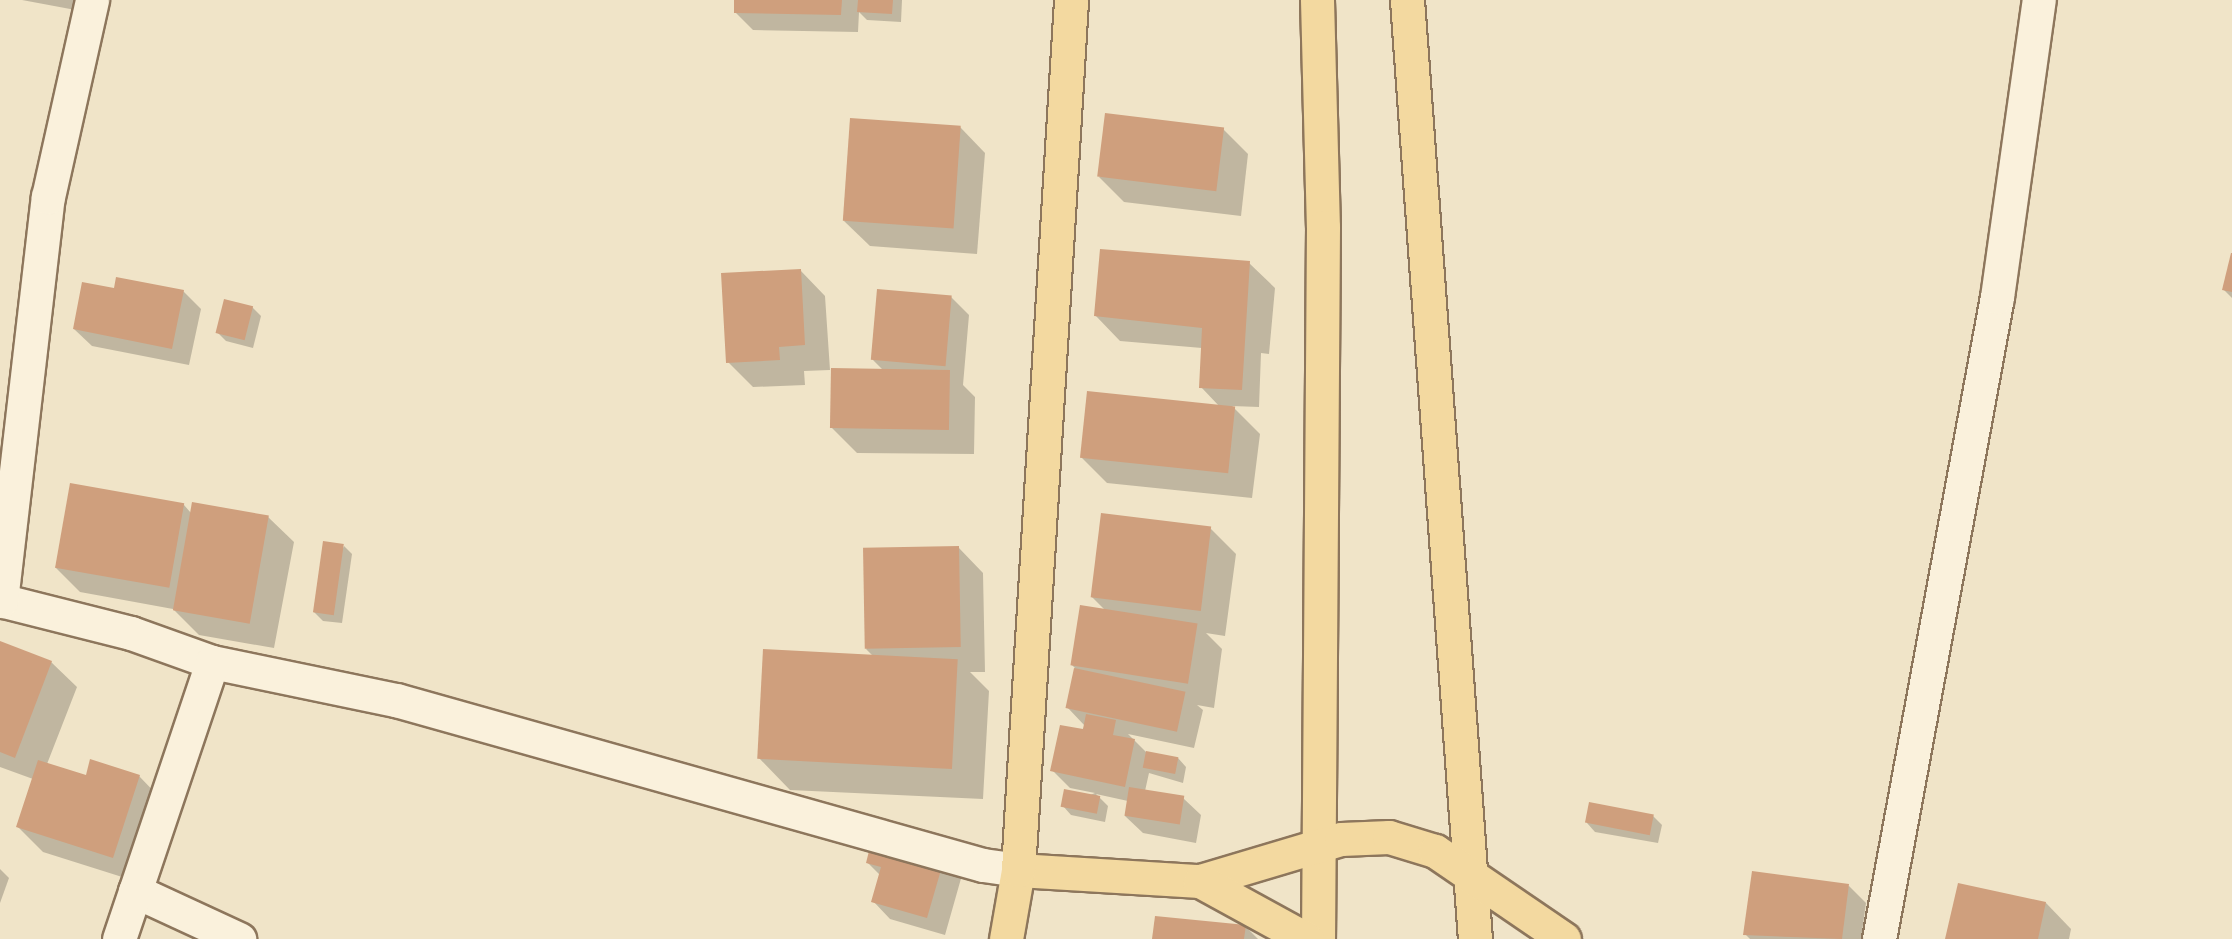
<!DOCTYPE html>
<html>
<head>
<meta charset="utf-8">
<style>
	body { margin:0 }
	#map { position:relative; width:2232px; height:939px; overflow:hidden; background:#f0e4c8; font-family:"PT Serif",serif }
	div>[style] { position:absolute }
	.shadow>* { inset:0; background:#0003 }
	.building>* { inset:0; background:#cf9f7d; transform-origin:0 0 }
	.roads { filter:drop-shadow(2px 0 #8d765c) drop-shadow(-2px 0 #8d765c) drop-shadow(0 2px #8d765c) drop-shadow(0 -2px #8d765c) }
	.minor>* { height:33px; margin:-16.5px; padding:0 16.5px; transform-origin:16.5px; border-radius:16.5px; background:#faf1dc }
	.major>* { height:33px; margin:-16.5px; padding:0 16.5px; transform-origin:16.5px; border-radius:16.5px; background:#f3d9a0 }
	span { translate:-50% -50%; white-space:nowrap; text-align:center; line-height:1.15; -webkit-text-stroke:6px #f7eed8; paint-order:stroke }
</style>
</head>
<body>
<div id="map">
	<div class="shadow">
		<i style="clip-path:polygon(22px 0,100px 0,97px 14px)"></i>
		<i style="clip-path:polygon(735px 0,902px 0,901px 22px,867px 20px,859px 12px,858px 32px,753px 30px,735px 12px)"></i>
		<i style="clip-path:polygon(960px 127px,985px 153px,977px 254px,870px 246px,844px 221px)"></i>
		<i style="clip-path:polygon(1223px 129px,1248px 154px,1241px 216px,1124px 202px,1099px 177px)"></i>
		<i style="clip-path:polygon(2232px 256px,2232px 298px,2223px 289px)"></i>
		<i style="clip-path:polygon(1249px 263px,1275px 288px,1269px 354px,1261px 353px,1259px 407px,1232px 406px,1260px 434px,1252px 498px,1107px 483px,1081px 457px,1220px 407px,1201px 387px,1202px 348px,1120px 341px,1095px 315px)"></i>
		<i style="clip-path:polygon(800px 270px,825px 296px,830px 370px,804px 371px,805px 385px,753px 387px,728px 362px)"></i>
		<i style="clip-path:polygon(115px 290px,183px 291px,201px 309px,189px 365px,92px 346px,74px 329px)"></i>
		<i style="clip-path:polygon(951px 297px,969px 315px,963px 385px,975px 397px,974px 454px,857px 453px,831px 427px,883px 370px,873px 360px)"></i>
		<i style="clip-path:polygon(252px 307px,261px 316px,253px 348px,226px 341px,218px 333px)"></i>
		<i style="clip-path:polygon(184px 505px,191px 513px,268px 517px,294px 542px,274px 648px,199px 635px,173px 609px,80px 592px,55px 567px)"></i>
		<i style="clip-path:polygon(1211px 529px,1236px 554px,1225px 636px,1206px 633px,1222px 649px,1214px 708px,1197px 705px,1203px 710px,1194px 748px,1128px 734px,1146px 752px,1178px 758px,1186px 767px,1183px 783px,1149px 773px,1145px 791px,1183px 798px,1201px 815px,1196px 843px,1143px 833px,1125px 816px,1128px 801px,1096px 794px,1108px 806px,1105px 822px,1071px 815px,1063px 806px,1095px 793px,1070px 788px,1052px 770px,1085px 726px,1067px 707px,1075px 668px,1072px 665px,1105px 610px,1091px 596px)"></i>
		<i style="clip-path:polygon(344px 546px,352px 554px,342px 623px,323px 621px,314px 612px)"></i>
		<i style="clip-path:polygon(958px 547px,983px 573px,985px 672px,970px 672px,989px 691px,983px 799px,790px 790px,759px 758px,873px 656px,866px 649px)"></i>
		<i style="clip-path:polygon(0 643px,51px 662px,77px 687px,47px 764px,87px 777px,139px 776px,164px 802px,138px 882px,43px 852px,18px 827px,33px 779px,0 767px)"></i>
		<i style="clip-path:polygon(1653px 816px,1662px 825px,1658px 843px,1595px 832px,1587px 823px)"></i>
		<i style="clip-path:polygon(874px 837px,962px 875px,945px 935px,890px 919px,873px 901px,880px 875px,867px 862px)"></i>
		<i style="clip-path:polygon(0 869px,9px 878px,0 903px)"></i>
		<i style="clip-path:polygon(1849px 886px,1866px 903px,1861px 939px,1750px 939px,1745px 934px)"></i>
		<i style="clip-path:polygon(2046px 903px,2071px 929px,2069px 939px,1946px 939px)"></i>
		<i style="clip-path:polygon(1245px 926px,1258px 939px,1154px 939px)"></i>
	</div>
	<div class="building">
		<i style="clip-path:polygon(734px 0,842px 0,841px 15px,734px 13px)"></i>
		<i style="clip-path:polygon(858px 0,893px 0,892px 14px,857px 12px)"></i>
		<i style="left:1105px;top:113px;width:120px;height:64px;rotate:7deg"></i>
		<i style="left:850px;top:118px;width:111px;height:103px;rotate:4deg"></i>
		<i style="clip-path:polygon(1100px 249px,1250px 261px,1242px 390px,1199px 388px,1202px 328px,1094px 316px)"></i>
		<i style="clip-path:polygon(2231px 253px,2232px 253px,2232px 292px,2222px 290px)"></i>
		<i style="clip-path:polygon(801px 269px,805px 345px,779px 347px,780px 360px,726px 363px,721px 273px)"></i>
		<i style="clip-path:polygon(116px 277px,184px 290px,172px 349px,73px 329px,82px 282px,114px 288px)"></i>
		<i style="left:877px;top:289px;width:75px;height:71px;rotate:5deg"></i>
		<i style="left:224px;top:299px;width:30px;height:35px;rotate:14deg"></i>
		<i style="left:831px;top:368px;width:119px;height:60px;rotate:1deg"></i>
		<i style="left:1087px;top:391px;width:149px;height:67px;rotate:6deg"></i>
		<i style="left:70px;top:483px;width:116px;height:86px;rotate:10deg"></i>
		<i style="left:192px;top:502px;width:78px;height:110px;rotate:10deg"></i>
		<i style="left:1101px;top:513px;width:111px;height:85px;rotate:7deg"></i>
		<i style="left:323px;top:541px;width:21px;height:72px;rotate:8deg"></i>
		<i style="left:959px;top:546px;width:101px;height:96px;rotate:89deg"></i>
		<i style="left:1080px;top:605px;width:119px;height:61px;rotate:9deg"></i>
		<i style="clip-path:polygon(0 641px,52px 661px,15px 758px,0 752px)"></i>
		<i style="left:763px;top:649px;width:195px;height:110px;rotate:3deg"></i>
		<i style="left:1074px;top:668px;width:114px;height:41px;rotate:12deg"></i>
		<i style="clip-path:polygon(1086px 714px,1116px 720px,1113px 735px,1135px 739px,1125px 787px,1050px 771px,1060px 725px,1083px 729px)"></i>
		<i style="left:1146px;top:751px;width:33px;height:17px;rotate:11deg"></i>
		<i style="clip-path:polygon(90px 759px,140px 775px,113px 858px,16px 827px,38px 760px,86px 775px)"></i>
		<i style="left:1129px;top:787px;width:56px;height:29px;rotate:9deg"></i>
		<i style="left:1064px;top:789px;width:37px;height:18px;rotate:11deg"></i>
		<i style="left:1589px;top:802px;width:66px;height:21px;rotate:11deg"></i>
		<i style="clip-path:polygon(873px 835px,945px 856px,927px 918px,871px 902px,881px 867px,866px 863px)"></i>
		<i style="clip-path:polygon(1752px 871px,1849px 884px,1842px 939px,1743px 935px)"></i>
		<i style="clip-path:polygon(1958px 883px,2046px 902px,2038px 939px,1945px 939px)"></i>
		<i style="clip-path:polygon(1155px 916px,1246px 925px,1244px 939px,1152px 939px)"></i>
	</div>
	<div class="roads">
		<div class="minor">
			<i style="left:0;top:600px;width:135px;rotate:14.1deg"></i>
			<i style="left:131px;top:633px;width:86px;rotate:19.7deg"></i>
			<i style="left:212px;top:662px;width:188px;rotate:11.7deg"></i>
			<i style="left:396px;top:700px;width:610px;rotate:15.7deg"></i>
			<i style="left:983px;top:865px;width:35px;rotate:8deg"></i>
			<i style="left:1px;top:601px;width:407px;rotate:-83.4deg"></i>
			<i style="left:48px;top:197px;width:202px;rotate:-77.4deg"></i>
			<i style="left:135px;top:891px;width:115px;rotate:24.8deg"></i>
			<i style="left:119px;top:939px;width:292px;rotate:-71.4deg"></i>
			<i style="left:1879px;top:939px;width:653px;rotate:-79.59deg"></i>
			<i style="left:1997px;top:297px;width:300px;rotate:-82deg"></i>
		</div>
		<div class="major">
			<i style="left:1317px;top:0;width:227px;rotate:88.5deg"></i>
			<i style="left:1323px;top:227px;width:712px;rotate:90.4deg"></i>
			<i style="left:1407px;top:0;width:941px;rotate:85.86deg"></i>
			<i style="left:1018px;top:870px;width:182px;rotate:3.5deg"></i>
			<i style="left:1200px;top:881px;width:147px;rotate:-16.6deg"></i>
			<i style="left:1341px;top:839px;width:48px;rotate:-2.4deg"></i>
			<i style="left:1389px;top:837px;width:48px;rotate:16.9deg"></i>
			<i style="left:1435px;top:851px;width:156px;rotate:34.3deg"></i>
			<i style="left:1200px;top:881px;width:121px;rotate:28.7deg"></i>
			<i style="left:1006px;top:939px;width:70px;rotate:-80.1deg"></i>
			<i style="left:1018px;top:870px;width:872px;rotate:-86.51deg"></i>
		</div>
	</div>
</div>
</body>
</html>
